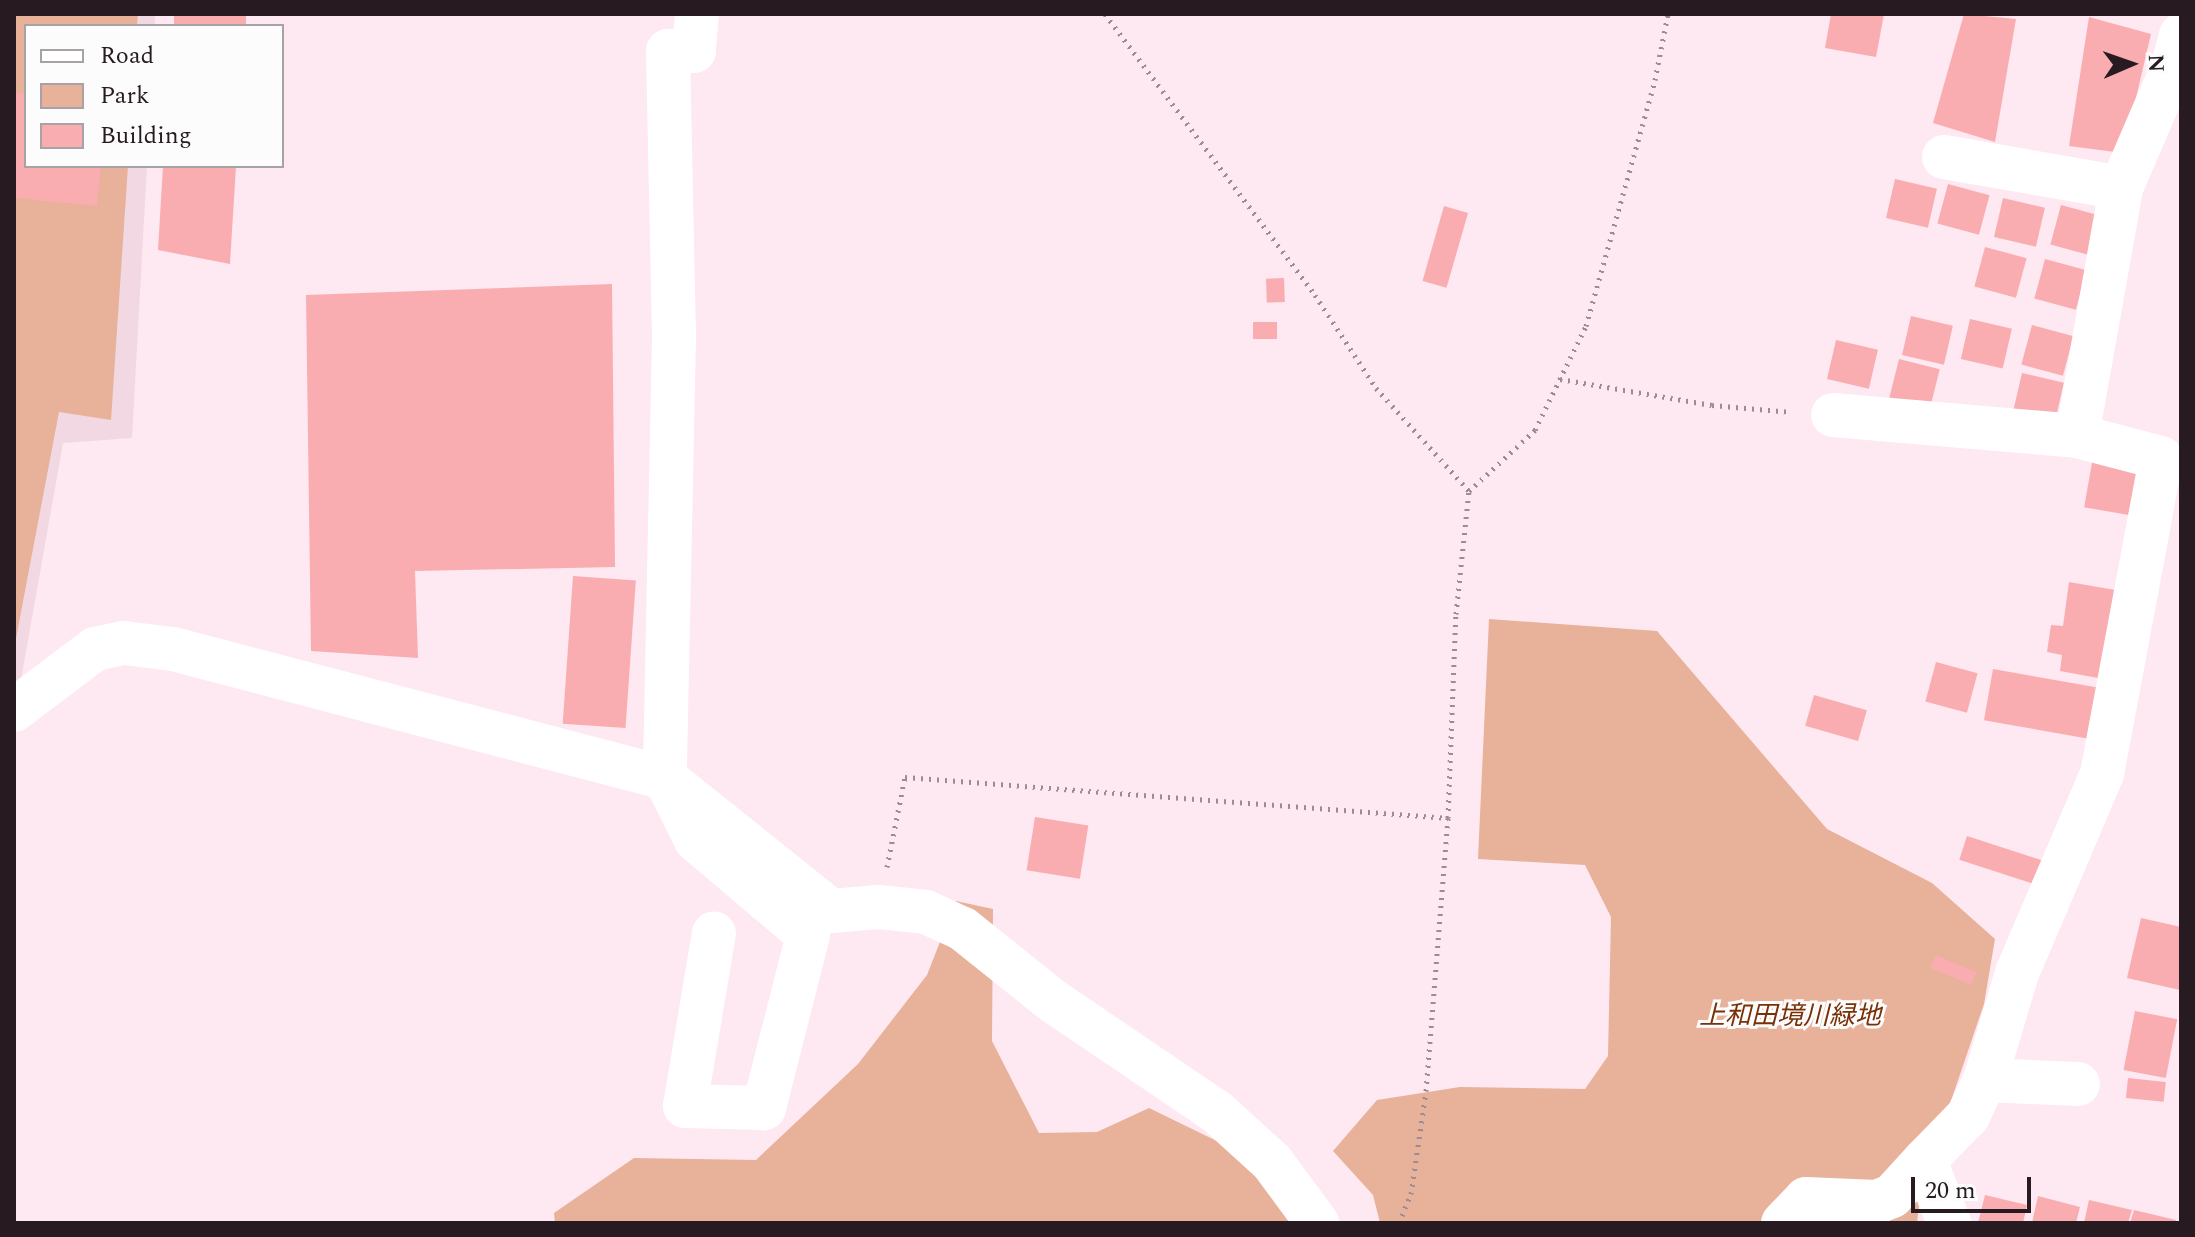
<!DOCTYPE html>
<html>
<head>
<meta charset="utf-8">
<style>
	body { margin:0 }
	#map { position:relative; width:2195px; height:1237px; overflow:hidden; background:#fee8f1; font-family:Spectral,"Noto Sans JP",serif }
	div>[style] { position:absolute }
	.built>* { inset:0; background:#f2d8e3 }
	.green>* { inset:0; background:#e8b19a }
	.building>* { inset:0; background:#f9adb0; transform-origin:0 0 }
	.path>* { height:5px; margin-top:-2.5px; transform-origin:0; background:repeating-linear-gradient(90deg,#9d8b93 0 2px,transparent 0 8px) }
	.minor>* { height:44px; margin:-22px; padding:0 22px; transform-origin:22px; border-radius:22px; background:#fff }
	span { translate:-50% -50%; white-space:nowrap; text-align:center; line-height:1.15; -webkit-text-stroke:6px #fcfcfc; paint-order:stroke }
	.park-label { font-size:26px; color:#793006; font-style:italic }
	.frame { position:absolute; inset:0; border:16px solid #271a20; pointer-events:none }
	.legend { position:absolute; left:24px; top:24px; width:260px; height:144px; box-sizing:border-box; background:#fcfcfc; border:2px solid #a7a2a4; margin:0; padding:10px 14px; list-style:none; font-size:24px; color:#271a20 }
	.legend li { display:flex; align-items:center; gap:16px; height:40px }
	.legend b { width:40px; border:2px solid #a7a2a4 }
	.north { position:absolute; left:2091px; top:24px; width:80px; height:80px; -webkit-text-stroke:6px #fcfcfc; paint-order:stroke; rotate:88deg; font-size:22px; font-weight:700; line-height:32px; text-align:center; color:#271a20 }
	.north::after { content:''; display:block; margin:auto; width:28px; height:36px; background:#271a20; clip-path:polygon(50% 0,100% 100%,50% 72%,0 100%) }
	.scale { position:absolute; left:1911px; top:1177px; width:120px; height:36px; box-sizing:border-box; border:4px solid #271a20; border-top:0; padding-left:10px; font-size:24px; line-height:28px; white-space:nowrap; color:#271a20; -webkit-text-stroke:6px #fcfcfc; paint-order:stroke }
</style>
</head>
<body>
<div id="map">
	<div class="built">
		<i style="clip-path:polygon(14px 14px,155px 14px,155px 26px,26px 26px,26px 166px,147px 166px,132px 438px,63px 443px,21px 680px,14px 684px)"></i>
	</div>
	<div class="green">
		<i style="clip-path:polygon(14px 14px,138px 14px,137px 26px,26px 26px,26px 166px,128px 166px,111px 420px,59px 412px,14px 649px)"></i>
		<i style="clip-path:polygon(1489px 619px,1657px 631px,1827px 829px,1932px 883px,1995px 939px,1984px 1004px,1921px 1189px,1917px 1223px,1380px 1223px,1373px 1195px,1333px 1151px,1377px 1100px,1460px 1087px,1585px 1089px,1608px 1056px,1611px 917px,1585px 865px,1478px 859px)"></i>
		<i style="clip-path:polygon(956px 901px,993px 909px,992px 1041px,1039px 1133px,1097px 1132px,1149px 1108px,1262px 1163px,1303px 1223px,555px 1223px,554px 1213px,634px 1158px,756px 1160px,858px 1064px,927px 975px)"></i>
	</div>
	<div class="building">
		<i style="left:174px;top:14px;width:72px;height:12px"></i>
		<i style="clip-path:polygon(1831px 14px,1884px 14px,1876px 57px,1825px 48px)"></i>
		<i style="clip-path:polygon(1964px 14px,2016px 19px,1995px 142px,1933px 123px)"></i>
		<i style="clip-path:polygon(2089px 17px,2151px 34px,2123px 153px,2069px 146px)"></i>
		<i style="clip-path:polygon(14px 93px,26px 94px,26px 166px,101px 166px,97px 206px,14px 198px)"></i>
		<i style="clip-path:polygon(163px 166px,236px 166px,230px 264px,158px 250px)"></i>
		<i style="left:1895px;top:179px;width:43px;height:40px;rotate:13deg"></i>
		<i style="left:1948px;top:184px;width:43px;height:41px;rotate:15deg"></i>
		<i style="left:2003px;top:198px;width:43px;height:40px;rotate:13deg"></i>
		<i style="left:2061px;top:205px;width:43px;height:41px;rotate:15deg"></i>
		<i style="left:1444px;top:206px;width:25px;height:78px;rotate:16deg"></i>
		<i style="left:1985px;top:247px;width:43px;height:41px;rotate:15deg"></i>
		<i style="left:2045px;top:259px;width:43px;height:41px;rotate:15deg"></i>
		<i style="left:1284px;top:278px;width:24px;height:18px;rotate:88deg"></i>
		<i style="clip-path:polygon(612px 284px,615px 567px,415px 571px,418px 658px,311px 651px,306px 295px)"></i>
		<i style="left:1911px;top:316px;width:43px;height:40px;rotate:13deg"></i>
		<i style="left:1970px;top:319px;width:43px;height:41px;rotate:13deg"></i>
		<i style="left:1253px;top:322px;width:24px;height:17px"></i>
		<i style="left:2032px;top:325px;width:43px;height:41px;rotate:15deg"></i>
		<i style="left:1836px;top:340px;width:43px;height:40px;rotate:13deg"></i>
		<i style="left:1899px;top:359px;width:42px;height:40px;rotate:14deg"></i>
		<i style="left:2022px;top:373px;width:43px;height:40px;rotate:13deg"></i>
		<i style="left:2093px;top:457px;width:51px;height:51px;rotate:10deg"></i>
		<i style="left:573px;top:576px;width:63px;height:148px;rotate:4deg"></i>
		<i style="clip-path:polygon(2069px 582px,2121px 591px,2098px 678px,2060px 671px,2062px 655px,2047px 652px,2051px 625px,2063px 626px)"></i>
		<i style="left:1936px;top:662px;width:43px;height:41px;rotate:15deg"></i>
		<i style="left:1993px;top:669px;width:109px;height:52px;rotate:10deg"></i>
		<i style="left:1814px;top:695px;width:55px;height:32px;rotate:16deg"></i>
		<i style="left:1035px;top:817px;width:54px;height:54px;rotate:9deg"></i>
		<i style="left:1967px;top:836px;width:80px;height:25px;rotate:18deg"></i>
		<i style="clip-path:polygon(2141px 918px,2181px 927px,2180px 990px,2127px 978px)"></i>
		<i style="left:1936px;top:955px;width:44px;height:14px;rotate:23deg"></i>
		<i style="left:2135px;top:1011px;width:43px;height:60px;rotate:11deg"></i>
		<i style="left:2128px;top:1078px;width:38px;height:20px;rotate:6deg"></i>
		<i style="clip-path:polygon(1985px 1195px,2027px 1205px,2023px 1223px,1978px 1223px)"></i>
		<i style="clip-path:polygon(2038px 1196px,2080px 1207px,2076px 1223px,2032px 1223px)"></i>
		<i style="clip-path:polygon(2089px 1200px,2132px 1210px,2128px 1223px,2084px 1223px)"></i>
		<i style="clip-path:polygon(2134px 1210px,2176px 1220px,2175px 1223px,2130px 1223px)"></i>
	</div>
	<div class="path">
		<i style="left:1105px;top:14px;width:351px;rotate:53.2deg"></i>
		<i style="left:1315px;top:295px;width:111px;rotate:56.7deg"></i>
		<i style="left:1376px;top:388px;width:139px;rotate:47.9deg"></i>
		<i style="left:1560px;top:379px;width:154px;rotate:9.7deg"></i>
		<i style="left:1712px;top:405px;width:80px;rotate:5deg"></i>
		<i style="left:887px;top:867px;width:92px;rotate:-78.7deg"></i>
		<i style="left:905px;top:777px;width:545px;rotate:4.32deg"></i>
		<i style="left:1399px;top:1223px;width:31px;rotate:-68deg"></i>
		<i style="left:1411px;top:1194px;width:104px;rotate:-81.7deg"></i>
		<i style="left:1426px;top:1091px;width:274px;rotate:-85.4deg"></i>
		<i style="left:1448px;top:818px;width:204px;rotate:-87.8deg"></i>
		<i style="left:1456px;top:614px;width:124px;rotate:-84deg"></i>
		<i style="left:1469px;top:491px;width:90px;rotate:-42.7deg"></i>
		<i style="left:1535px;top:430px;width:116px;rotate:-63.9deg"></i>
		<i style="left:1586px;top:326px;width:255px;rotate:-74.3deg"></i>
		<i style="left:1655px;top:80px;width:67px;rotate:-78.9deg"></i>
	</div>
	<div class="minor">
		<i style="left:697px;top:14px;width:37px;rotate:95deg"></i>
		<i style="left:694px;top:51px;width:26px;rotate:180deg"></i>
		<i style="left:668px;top:51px;width:286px;rotate:88.8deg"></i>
		<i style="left:674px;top:337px;width:441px;rotate:91.2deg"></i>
		<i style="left:665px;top:778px;width:69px;rotate:63.4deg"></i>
		<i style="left:696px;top:840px;width:147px;rotate:40.3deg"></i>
		<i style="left:808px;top:935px;width:179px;rotate:104.3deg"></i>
		<i style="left:764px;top:1108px;width:79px;rotate:-178.5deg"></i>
		<i style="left:685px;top:1106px;width:175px;rotate:-80.5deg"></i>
		<i style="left:1944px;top:157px;width:180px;rotate:9.9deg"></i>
		<i style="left:1833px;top:415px;width:245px;rotate:4.9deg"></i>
		<i style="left:14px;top:710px;width:101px;rotate:-37deg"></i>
		<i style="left:95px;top:649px;width:30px;rotate:-12deg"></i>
		<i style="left:124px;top:643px;width:49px;rotate:7deg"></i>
		<i style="left:173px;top:649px;width:509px;rotate:14.69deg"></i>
		<i style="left:665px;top:778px;width:213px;rotate:38.7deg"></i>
		<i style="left:831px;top:911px;width:48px;rotate:-4.8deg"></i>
		<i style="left:879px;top:907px;width:47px;rotate:6.1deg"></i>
		<i style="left:926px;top:912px;width:41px;rotate:24.7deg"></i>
		<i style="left:963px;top:929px;width:115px;rotate:38.7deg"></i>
		<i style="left:1053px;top:1001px;width:198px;rotate:34.1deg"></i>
		<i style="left:1217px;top:1112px;width:74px;rotate:42.3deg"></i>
		<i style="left:1272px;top:1162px;width:76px;rotate:53.6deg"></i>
		<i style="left:1985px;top:1080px;width:93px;rotate:2.5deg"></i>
		<i style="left:1783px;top:1223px;width:33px;rotate:-46deg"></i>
		<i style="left:1806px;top:1199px;width:71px;rotate:2.4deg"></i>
		<i style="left:1877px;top:1202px;width:16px;rotate:-22deg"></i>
		<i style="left:1892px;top:1196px;width:49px;rotate:-47.5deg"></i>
		<i style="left:1949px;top:1223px;width:67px;rotate:-110.9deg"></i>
		<i style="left:1925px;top:1160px;width:62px;rotate:-45.7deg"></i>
		<i style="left:1968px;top:1116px;width:40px;rotate:-65deg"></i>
		<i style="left:1985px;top:1080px;width:112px;rotate:-73.3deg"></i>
		<i style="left:2017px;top:973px;width:216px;rotate:-66.9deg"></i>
		<i style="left:2102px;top:774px;width:321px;rotate:-79.4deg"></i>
		<i style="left:2161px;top:458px;width:87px;rotate:-165.3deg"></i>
		<i style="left:2077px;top:436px;width:252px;rotate:-79.9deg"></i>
		<i style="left:2121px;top:188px;width:132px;rotate:-66.7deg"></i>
		<i style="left:2173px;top:67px;width:33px;rotate:-76deg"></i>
	</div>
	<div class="park-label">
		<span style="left:1790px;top:1017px">上和田境川緑地</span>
	</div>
	<div class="frame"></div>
	<ul class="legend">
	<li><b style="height:10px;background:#fff"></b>Road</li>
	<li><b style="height:22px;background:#e8b19a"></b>Park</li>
	<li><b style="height:22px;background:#f9adb0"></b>Building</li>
	</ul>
	<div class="north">N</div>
	<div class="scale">20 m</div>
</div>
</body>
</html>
